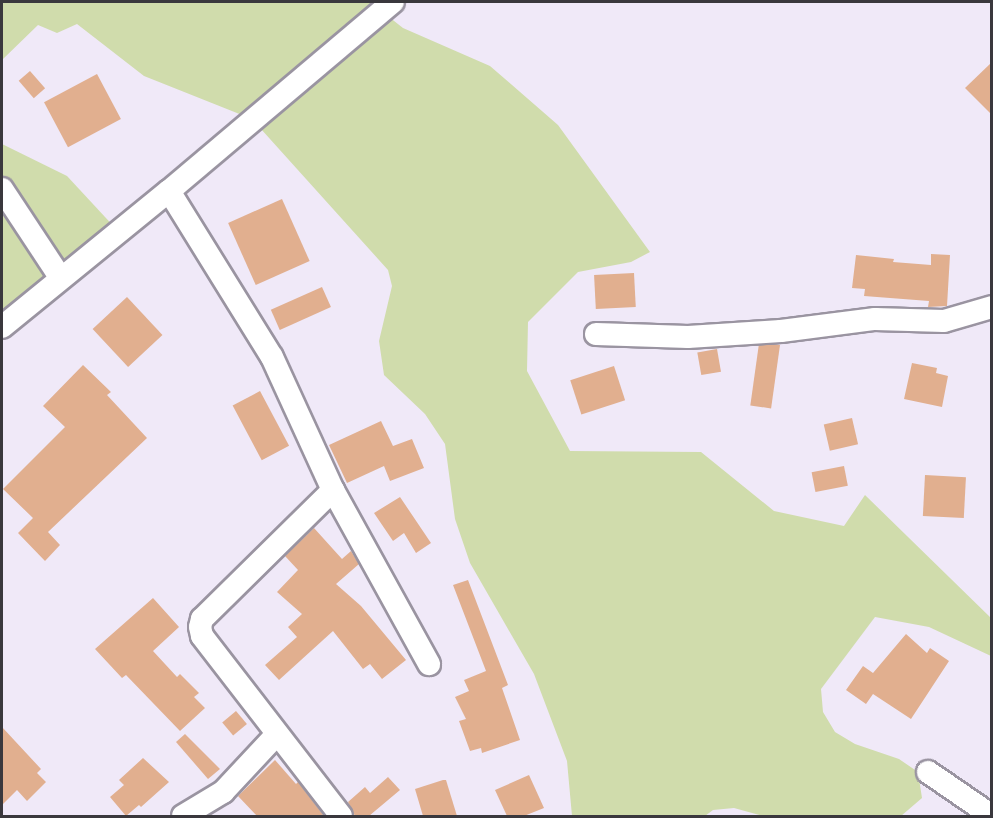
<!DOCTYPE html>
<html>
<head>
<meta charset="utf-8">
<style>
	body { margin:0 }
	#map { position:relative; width:993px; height:818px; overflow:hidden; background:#f0e9f8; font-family:"Source Sans 3",sans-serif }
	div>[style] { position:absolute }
	.green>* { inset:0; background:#d0dcac }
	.building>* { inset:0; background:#e1af8f; transform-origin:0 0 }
	.roads { filter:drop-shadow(2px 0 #9a94a1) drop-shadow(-2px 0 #9a94a1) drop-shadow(0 2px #9a94a1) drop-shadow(0 -2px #9a94a1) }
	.minor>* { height:22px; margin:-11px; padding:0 11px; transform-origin:11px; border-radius:11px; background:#fff }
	span { translate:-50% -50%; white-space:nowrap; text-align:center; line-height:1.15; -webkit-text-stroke:4.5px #fbf8fe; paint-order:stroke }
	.frame { position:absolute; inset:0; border:3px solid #3a383d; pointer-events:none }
</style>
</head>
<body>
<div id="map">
	<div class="green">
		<i style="clip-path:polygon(2px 2px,370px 2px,403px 28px,490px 66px,558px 125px,650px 252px,631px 262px,578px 272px,528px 322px,527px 371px,570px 451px,701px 452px,774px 511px,844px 526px,865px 495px,991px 618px,991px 656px,929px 627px,875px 617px,821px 689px,823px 712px,835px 732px,855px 744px,899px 759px,918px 772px,922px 798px,901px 816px,763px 816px,734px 808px,713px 810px,705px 816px,572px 816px,567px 761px,534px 674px,470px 563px,455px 519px,445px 444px,425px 414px,384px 375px,379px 341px,392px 286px,388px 270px,252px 119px,144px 76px,77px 24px,57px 33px,38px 25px,2px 60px)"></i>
		<i style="clip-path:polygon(2px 144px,67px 176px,118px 231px,2px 332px)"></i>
	</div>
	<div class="building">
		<i style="clip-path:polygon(992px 62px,992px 115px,965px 88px)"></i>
		<i style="left:30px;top:71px;width:23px;height:15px;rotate:49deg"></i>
		<i style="left:97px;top:74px;width:51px;height:60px;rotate:62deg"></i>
		<i style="left:282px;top:199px;width:68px;height:59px;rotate:66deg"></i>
		<i style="clip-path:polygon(931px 254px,950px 255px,947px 306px,928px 307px,929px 301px,864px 296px,865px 289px,852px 288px,856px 255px,894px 259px,893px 262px,931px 265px)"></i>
		<i style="left:634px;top:273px;width:34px;height:40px;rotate:87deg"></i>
		<i style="left:322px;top:287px;width:22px;height:56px;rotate:66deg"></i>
		<i style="left:127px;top:297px;width:52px;height:47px;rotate:47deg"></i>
		<i style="left:780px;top:345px;width:64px;height:21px;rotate:98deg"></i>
		<i style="left:717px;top:349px;width:23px;height:20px;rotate:80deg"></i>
		<i style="clip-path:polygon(912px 363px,937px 368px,936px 373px,948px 376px,942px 407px,904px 399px)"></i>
		<i style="clip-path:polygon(83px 365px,111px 392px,107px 395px,147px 438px,48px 532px,60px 545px,45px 561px,18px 533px,33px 518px,3px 489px,65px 427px,43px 406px)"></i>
		<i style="left:614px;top:366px;width:36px;height:46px;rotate:72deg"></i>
		<i style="left:260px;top:391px;width:62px;height:31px;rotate:62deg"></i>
		<i style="left:852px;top:418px;width:27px;height:29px;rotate:77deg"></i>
		<i style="clip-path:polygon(381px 421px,393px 446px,412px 439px,424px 468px,390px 481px,384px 466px,347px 483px,329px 445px)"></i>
		<i style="left:844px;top:466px;width:20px;height:33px;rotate:79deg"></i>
		<i style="left:925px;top:475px;width:41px;height:41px;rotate:3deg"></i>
		<i style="clip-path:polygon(400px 497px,431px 543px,416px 553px,404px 533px,393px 541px,374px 513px)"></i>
		<i style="clip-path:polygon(314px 528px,342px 559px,351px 551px,359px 564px,336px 584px,361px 606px,406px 660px,382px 679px,370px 664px,363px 669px,333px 631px,279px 680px,265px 665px,297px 637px,288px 627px,302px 614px,277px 592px,298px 570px,285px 556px)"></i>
		<i style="clip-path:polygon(468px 580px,508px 685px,502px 688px,520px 740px,482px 753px,481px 748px,470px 751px,459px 721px,466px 719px,455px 697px,469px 691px,464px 680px,486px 671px,453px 585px)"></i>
		<i style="clip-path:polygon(153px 598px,179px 627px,153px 651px,177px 677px,180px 674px,199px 693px,194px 697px,205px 708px,180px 731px,126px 675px,122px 678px,95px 649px)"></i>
		<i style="clip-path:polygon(906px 634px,927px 653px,930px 648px,949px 661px,911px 719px,873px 694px,866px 704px,846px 690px,863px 666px,873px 673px)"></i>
		<i style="left:236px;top:711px;width:17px;height:18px;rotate:50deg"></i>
		<i style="clip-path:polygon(2px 727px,41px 769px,37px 773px,46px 782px,27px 801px,17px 790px,2px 805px)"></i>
		<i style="clip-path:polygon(185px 734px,220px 769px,208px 779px,176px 742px)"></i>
		<i style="clip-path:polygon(143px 758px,169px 782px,141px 807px,139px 805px,126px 816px,110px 797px,124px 785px,119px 780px)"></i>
		<i style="clip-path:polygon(275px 760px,296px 784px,298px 782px,324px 816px,257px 816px,238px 796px)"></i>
		<i style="clip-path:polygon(529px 775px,544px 808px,524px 816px,507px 816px,495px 790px)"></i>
		<i style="clip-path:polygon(388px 777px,400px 790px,369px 816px,355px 816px,348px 802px,365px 787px,370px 793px)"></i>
		<i style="clip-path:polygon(443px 780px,446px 780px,457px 816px,423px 816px,415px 789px)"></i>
	</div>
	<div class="roads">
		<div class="minor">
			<i style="left:2px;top:189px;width:105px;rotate:56.6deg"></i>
			<i style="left:169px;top:191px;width:195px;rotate:58.2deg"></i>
			<i style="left:272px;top:357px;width:146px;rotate:65.4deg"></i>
			<i style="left:333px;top:490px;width:199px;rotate:61.1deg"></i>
			<i style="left:2px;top:327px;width:215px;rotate:-39.2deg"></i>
			<i style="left:169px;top:191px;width:293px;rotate:-40.2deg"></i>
			<i style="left:596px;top:334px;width:92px;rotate:1.9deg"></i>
			<i style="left:688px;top:337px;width:93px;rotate:-3.7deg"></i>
			<i style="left:781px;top:331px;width:95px;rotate:-7.3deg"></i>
			<i style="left:875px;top:319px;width:69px;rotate:1.7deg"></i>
			<i style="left:944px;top:321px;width:50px;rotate:-16.3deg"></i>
			<i style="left:333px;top:490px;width:184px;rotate:135.4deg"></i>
			<i style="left:202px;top:619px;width:8px;rotate:104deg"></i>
			<i style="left:200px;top:627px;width:9px;rotate:77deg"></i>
			<i style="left:202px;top:636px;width:227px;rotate:52.3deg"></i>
			<i style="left:928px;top:772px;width:78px;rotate:34.5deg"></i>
			<i style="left:183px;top:816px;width:47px;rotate:-31deg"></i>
			<i style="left:223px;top:792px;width:79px;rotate:-47deg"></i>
		</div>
	</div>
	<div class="frame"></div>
</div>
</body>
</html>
